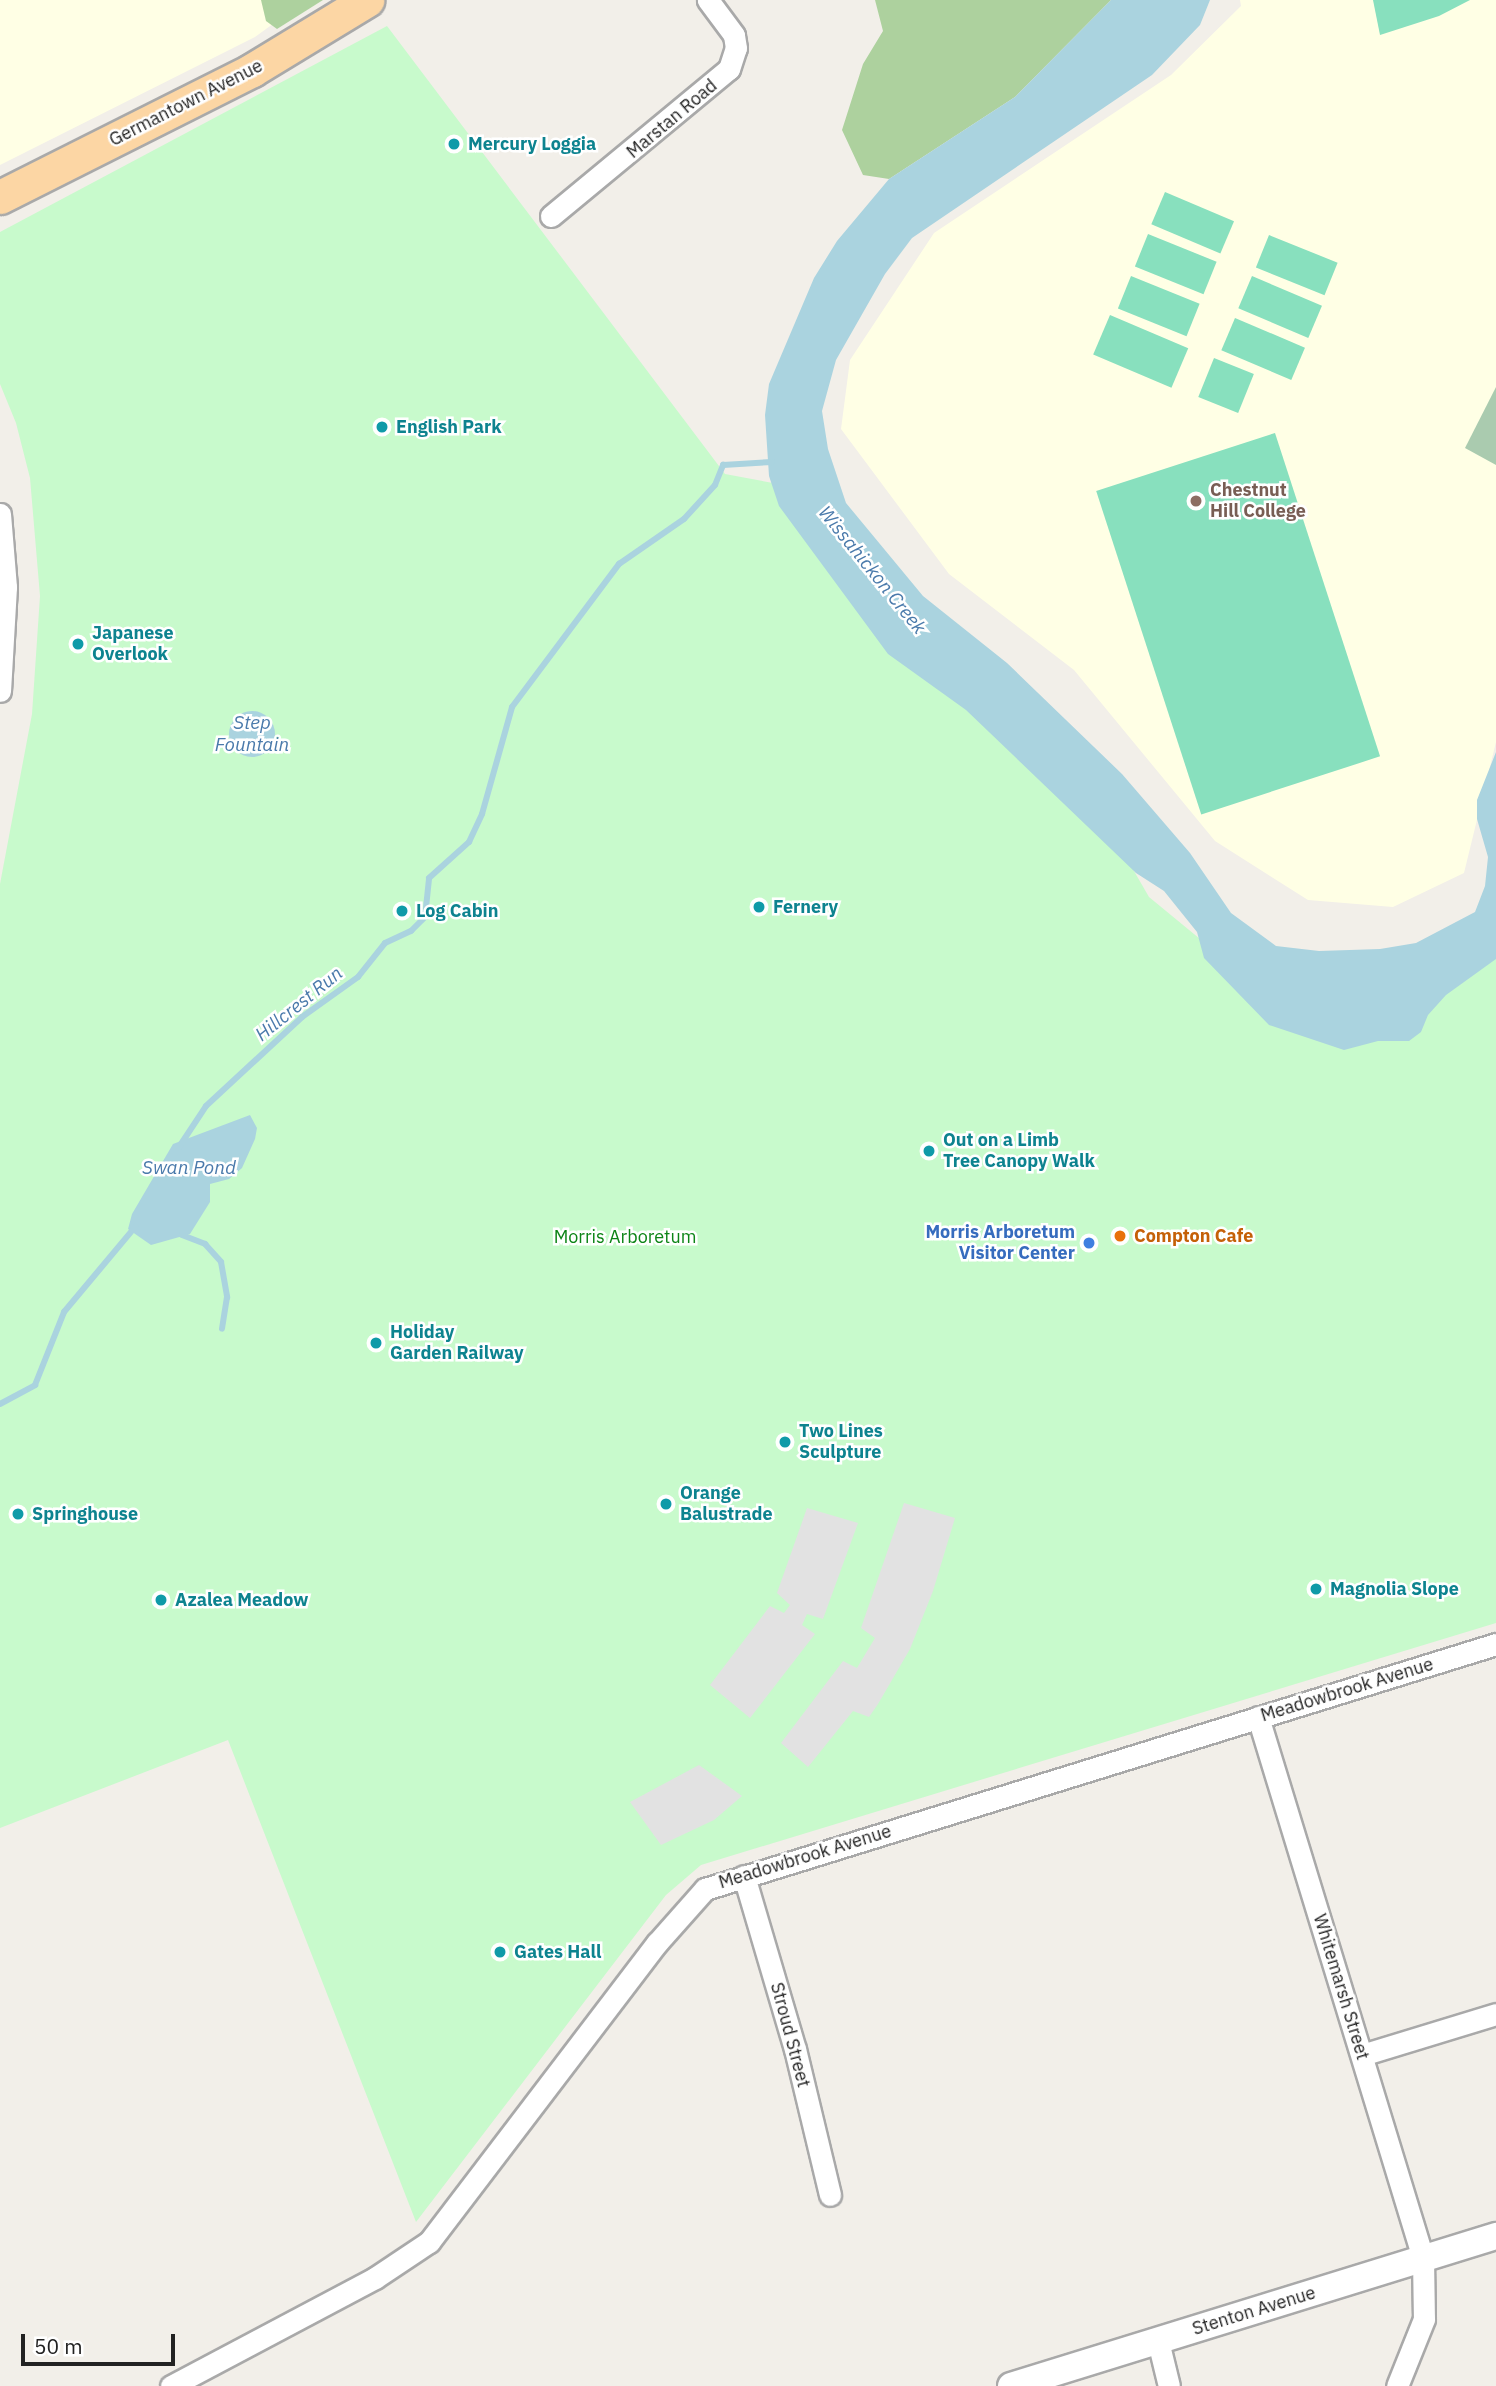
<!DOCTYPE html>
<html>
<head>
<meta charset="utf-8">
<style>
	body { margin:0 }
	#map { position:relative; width:1496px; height:2386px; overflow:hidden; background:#f2efe9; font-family:"IBM Plex Sans",sans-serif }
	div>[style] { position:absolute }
	.education>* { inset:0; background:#ffffe5 }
	.forest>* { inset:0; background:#add19e }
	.cemetery>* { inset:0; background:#aacbaf }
	.park>* { inset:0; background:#c8facc }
	.pitch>* { inset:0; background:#88e0be; transform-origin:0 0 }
	.parking>* { inset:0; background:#e2e2e2 }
	.water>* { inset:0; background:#aad3df }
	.round { border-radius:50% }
	.stream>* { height:6px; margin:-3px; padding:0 3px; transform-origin:3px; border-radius:3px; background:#aad3df }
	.roads { filter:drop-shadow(2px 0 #a9a9a9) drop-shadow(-2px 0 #a9a9a9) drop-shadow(0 2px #a9a9a9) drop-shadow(0 -2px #a9a9a9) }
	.minor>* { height:21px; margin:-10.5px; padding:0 10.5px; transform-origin:10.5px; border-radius:10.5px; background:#fff }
	.tertiary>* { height:26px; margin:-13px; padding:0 13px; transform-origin:13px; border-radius:13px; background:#fff }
	.primary>* { height:33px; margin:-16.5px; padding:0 16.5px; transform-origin:16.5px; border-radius:16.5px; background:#fcd6a4 }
	.dots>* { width:19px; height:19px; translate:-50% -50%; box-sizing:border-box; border:4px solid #fff; border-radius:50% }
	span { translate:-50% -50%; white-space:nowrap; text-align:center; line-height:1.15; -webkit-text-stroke:5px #fff; paint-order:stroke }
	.street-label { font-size:18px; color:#222 }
	.culture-label { font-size:18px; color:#0d838f; font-weight:700 }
	.left { translate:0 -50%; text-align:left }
	.education-label { font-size:18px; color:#785e54; font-weight:700 }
	.shop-label { font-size:18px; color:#366cbe; font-weight:700 }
	.right { translate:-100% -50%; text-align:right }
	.food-label { font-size:18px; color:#c56008; font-weight:700 }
	.park-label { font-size:18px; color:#0c8416 }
	.water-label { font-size:19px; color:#4a7aab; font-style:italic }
	.scale { position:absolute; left:21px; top:2334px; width:154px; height:32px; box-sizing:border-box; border:4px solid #222; border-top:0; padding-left:9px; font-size:21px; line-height:24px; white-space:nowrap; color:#222; -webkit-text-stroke:5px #fff; paint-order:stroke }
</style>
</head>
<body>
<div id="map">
	<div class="education">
		<i style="clip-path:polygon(0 0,306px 0,255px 37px,0 165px)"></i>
		<i style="clip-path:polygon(1240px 0,1496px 0,1496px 742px,1464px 873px,1393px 907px,1308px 900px,1215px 841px,1074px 670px,949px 574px,841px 429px,850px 360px,934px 233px,1171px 75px,1241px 6px)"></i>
	</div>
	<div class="forest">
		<i style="clip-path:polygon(261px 0,323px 0,277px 29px,266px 21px)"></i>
		<i style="clip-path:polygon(875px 0,1111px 0,1015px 97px,889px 179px,863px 175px,842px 130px,863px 64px,883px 31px)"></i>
	</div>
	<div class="cemetery">
		<i style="clip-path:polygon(1496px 387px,1496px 465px,1465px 448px)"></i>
	</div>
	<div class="park">
		<i style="clip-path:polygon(387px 26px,725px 474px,773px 483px,1075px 769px,1149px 897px,1245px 976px,1496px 941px,1496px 1623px,701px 1865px,666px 1895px,416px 2222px,228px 1740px,0 1828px,0 884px,32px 714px,40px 596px,30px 478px,16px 423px,0 384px,0 232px)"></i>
	</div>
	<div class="pitch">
		<i style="clip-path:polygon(1373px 0,1470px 0,1439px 16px,1380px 35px)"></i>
		<i style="left:1165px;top:192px;width:75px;height:35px;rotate:23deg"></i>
		<i style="left:1148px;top:234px;width:74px;height:35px;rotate:22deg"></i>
		<i style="left:1269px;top:235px;width:74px;height:35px;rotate:22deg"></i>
		<i style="left:1131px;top:276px;width:74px;height:35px;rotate:22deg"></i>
		<i style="left:1252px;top:276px;width:76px;height:35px;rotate:23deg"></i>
		<i style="left:1110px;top:315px;width:85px;height:43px;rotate:23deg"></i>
		<i style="left:1235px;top:318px;width:76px;height:35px;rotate:23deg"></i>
		<i style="left:1214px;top:358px;width:43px;height:42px;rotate:22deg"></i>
		<i style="left:1275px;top:433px;width:340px;height:188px;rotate:72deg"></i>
	</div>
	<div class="parking">
		<i style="clip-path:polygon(904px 1503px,955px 1518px,933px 1591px,910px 1649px,878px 1704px,869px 1717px,853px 1711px,808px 1767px,781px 1743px,843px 1661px,857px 1668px,875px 1638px,861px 1628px)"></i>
		<i style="clip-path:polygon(807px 1508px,858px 1523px,823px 1619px,807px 1614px,802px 1625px,815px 1634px,750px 1718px,710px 1685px,770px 1606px,784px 1613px,790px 1605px,777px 1593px)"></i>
		<i style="clip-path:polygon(699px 1765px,742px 1796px,714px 1820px,661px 1845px,630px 1802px)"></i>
	</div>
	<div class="water">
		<i style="clip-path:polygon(1111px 0,1210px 0,1200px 25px,1152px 75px,912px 238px,885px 274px,836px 360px,822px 411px,828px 449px,846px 503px,923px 596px,1007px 663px,1122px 774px,1190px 853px,1231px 913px,1276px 946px,1319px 951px,1380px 949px,1416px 943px,1475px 912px,1485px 886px,1488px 857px,1477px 819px,1477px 800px,1496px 752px,1496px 959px,1446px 995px,1428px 1015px,1421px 1032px,1409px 1041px,1378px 1041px,1344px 1050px,1269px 1025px,1204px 958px,1197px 932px,1164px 891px,1136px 873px,966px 710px,888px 654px,779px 506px,769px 476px,765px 415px,769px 384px,814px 278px,837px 241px,889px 179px,1015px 97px)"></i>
		<i class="round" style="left:229px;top:711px;width:46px;height:46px"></i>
		<i style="clip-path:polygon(250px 1115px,257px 1128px,255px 1139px,242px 1168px,229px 1179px,210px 1184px,210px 1202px,190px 1234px,151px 1245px,128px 1229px,132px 1214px,173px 1144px)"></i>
	</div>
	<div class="stream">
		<i style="left:179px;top:1147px;width:49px;rotate:-56.6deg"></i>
		<i style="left:206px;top:1106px;width:131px;rotate:-42.8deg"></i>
		<i style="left:302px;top:1017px;width:69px;rotate:-35.5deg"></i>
		<i style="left:358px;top:977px;width:43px;rotate:-51.5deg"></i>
		<i style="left:385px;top:943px;width:29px;rotate:-25deg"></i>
		<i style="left:411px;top:931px;width:20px;rotate:-45deg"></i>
		<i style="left:425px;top:917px;width:39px;rotate:-84deg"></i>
		<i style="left:429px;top:878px;width:54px;rotate:-42deg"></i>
		<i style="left:469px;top:842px;width:31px;rotate:-65deg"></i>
		<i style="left:482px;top:814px;width:111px;rotate:-74.3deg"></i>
		<i style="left:512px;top:707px;width:179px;rotate:-53.2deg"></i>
		<i style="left:619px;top:564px;width:79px;rotate:-34.7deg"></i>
		<i style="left:684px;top:519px;width:46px;rotate:-47.6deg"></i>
		<i style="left:715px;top:485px;width:22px;rotate:-68deg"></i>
		<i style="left:723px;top:465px;width:49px;rotate:-3.5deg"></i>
		<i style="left:182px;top:1235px;width:25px;rotate:21deg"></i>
		<i style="left:205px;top:1244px;width:24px;rotate:48deg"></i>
		<i style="left:221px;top:1262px;width:36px;rotate:80deg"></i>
		<i style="left:227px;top:1297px;width:32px;rotate:99deg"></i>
		<i style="left:0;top:1404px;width:40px;rotate:-28deg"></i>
		<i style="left:35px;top:1385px;width:79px;rotate:-68.3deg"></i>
		<i style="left:64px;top:1312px;width:111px;rotate:-50.1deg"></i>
	</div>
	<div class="roads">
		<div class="minor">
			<i style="left:551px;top:216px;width:231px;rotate:-39.6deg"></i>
			<i style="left:729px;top:69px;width:22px;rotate:-72deg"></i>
			<i style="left:736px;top:48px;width:13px;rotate:-99deg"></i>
			<i style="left:734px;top:35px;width:44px;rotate:-126.6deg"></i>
			<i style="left:0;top:514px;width:73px;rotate:85.3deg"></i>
			<i style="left:6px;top:587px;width:104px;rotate:93.3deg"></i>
			<i style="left:1258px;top:1717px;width:566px;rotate:73.04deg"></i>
			<i style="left:1423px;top:2258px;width:61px;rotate:89.1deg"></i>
			<i style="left:1424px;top:2319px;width:72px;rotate:111.9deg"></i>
			<i style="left:744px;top:1876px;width:180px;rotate:73.6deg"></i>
			<i style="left:795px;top:2049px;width:150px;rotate:76.5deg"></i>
			<i style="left:1362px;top:2055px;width:140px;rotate:-17deg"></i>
			<i style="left:1158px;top:2341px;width:46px;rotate:76.3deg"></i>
			<i style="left:171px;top:2386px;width:231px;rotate:-27.9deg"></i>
			<i style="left:375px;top:2278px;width:65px;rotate:-33.7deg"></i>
			<i style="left:429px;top:2242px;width:376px;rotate:-52.7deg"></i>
			<i style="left:657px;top:1943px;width:72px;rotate:-48.4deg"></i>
			<i style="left:705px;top:1889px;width:828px;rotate:-17.21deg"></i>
		</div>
		<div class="tertiary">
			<i style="left:1011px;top:2386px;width:508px;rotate:-17.19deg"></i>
		</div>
		<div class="primary">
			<i style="left:0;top:197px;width:282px;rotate:-26.7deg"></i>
			<i style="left:252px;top:70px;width:135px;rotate:-31.3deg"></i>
		</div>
	</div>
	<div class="dots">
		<i style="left:454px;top:144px;background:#0f9aa8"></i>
		<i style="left:382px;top:427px;background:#0f9aa8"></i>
		<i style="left:1196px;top:501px;background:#8d6e63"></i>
		<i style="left:78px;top:644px;background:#0f9aa8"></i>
		<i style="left:759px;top:907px;background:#0f9aa8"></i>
		<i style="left:402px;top:911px;background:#0f9aa8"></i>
		<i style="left:929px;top:1151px;background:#0f9aa8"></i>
		<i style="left:1120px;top:1236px;background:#e8710a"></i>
		<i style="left:1089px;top:1243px;background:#3f7fe0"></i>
		<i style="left:376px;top:1343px;background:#0f9aa8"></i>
		<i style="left:785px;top:1442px;background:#0f9aa8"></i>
		<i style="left:666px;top:1504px;background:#0f9aa8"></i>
		<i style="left:18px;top:1514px;background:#0f9aa8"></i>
		<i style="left:1316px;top:1589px;background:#0f9aa8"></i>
		<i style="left:161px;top:1600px;background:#0f9aa8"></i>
		<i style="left:500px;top:1952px;background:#0f9aa8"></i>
	</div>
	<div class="street-label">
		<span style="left:186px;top:103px;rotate:-27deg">Germantown Avenue</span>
		<span style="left:672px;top:119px;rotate:-40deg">Marstan Road</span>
		<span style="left:1347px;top:1690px;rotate:-17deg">Meadowbrook Avenue</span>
		<span style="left:805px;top:1857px;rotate:-17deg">Meadowbrook Avenue</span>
		<span style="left:1341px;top:1987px;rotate:73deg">Whitemarsh Street</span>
		<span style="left:790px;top:2035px;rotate:75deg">Stroud Street</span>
		<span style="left:1254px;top:2311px;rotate:-17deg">Stenton Avenue</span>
	</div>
	<div class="culture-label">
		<span class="left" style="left:468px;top:144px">Mercury Loggia</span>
		<span class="left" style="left:396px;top:427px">English Park</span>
		<span class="left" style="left:92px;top:644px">Japanese<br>Overlook</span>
		<span class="left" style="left:773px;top:907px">Fernery</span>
		<span class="left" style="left:416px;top:911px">Log Cabin</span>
		<span class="left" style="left:943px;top:1151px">Out on a Limb<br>Tree Canopy Walk</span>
		<span class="left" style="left:390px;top:1343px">Holiday<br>Garden Railway</span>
		<span class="left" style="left:799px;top:1442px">Two Lines<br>Sculpture</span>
		<span class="left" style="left:680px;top:1504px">Orange<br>Balustrade</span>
		<span class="left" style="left:32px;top:1514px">Springhouse</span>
		<span class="left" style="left:1330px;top:1589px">Magnolia Slope</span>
		<span class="left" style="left:175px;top:1600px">Azalea Meadow</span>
		<span class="left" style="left:514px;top:1952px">Gates Hall</span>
	</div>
	<div class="education-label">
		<span class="left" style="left:1210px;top:501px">Chestnut<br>Hill College</span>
	</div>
	<div class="shop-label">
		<span class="right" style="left:1075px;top:1243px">Morris Arboretum<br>Visitor Center</span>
	</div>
	<div class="food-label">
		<span class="left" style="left:1134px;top:1236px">Compton Cafe</span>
	</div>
	<div class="park-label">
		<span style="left:625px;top:1237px">Morris Arboretum</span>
	</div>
	<div class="water-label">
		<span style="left:872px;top:570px;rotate:51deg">Wissahickon Creek</span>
		<span style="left:252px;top:734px">Step<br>Fountain</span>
		<span style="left:299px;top:1004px;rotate:-39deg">Hillcrest Run</span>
		<span style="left:189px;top:1168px">Swan Pond</span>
	</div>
	<div class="scale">50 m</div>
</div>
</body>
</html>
